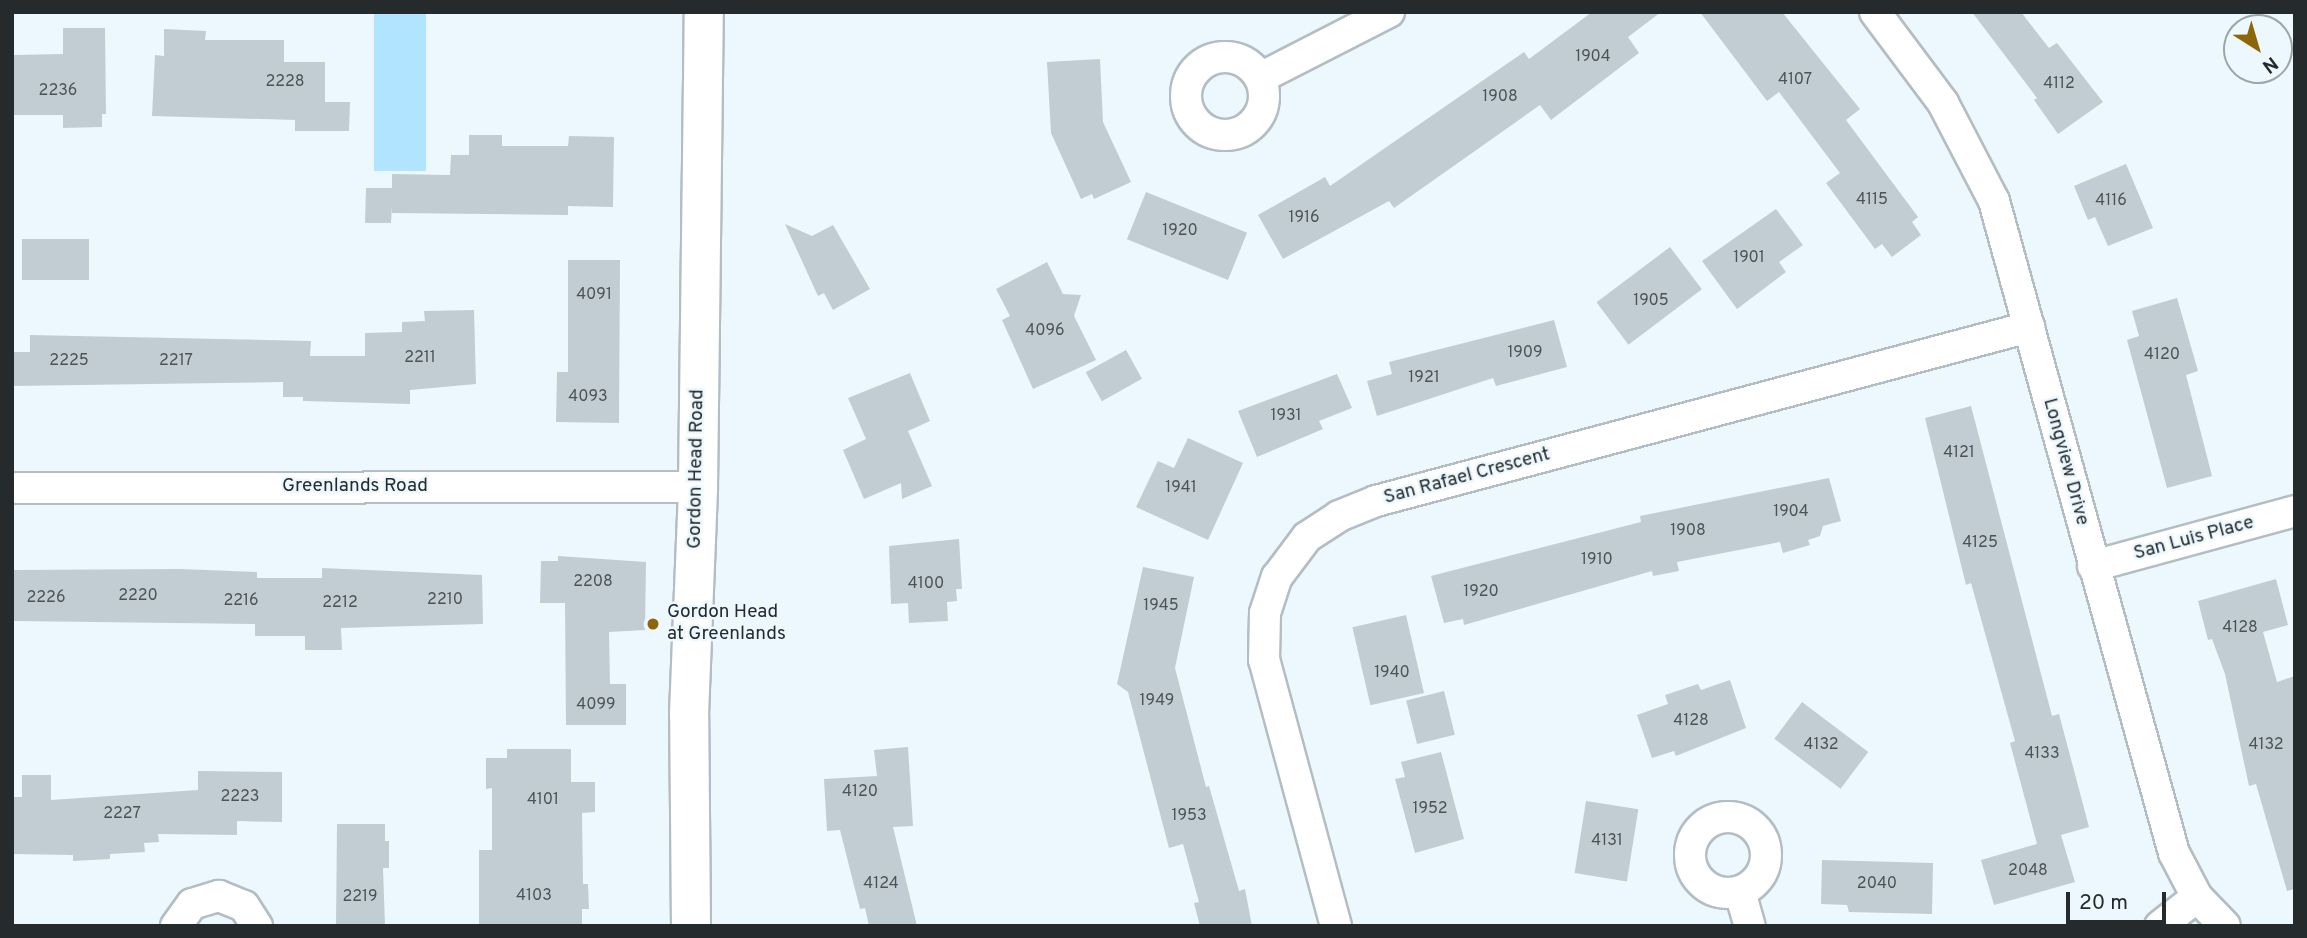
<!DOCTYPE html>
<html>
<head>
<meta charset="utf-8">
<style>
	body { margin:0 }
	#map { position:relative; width:2307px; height:938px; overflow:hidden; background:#ecf8fe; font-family:Overpass,sans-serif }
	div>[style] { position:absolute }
	.green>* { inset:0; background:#b1e4ff; transform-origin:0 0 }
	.building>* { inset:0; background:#c1cdd3; transform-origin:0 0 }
	.roads { filter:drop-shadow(2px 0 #b3bec4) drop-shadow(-2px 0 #b3bec4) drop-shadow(0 2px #b3bec4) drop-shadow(0 -2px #b3bec4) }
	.street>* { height:30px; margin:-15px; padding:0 15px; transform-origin:15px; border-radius:15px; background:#fff }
	.street>.ring { margin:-15px; padding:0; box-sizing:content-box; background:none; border:30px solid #fff; border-radius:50% }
	.secondary>* { height:38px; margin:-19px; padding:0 19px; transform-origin:19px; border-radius:19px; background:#fff }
	.dots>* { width:19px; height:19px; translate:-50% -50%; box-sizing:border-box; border:4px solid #ecf8fe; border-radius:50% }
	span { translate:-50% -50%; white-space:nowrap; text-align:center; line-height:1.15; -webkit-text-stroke:5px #ecf8fe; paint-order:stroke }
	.number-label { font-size:16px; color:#4c5356 }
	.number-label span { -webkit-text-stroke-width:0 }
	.street-label { font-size:19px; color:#252a2c }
	.poi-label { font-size:19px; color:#252a2c }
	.left { translate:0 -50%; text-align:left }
	.frame { position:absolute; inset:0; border:14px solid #252a2c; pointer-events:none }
	.north { position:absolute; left:2223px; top:14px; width:70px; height:70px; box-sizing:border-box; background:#ecf8fe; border:2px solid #9ca6aa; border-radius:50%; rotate:143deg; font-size:19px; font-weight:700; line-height:28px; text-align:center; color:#252a2c }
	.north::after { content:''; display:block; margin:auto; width:24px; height:32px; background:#8e660a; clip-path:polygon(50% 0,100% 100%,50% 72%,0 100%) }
	.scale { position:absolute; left:2066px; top:892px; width:100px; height:32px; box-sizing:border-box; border:4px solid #252a2c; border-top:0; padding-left:9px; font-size:21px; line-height:24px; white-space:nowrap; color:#252a2c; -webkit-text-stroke:5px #ecf8fe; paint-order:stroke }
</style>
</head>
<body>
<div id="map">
	<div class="green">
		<i style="left:374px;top:12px;width:52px;height:159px"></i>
	</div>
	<div class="building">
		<i style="clip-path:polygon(1592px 12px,1661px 12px,1628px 37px,1639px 53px,1551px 120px,1540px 105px,1394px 208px,1389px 201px,1283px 259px,1258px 215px,1325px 177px,1330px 186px,1524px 52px,1529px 59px)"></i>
		<i style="clip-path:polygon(1700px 12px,1782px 12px,1860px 109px,1846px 120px,1918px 217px,1912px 222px,1921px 235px,1892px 257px,1882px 244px,1875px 249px,1826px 183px,1840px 173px,1779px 92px,1767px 101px)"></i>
		<i style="clip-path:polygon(1972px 12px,2021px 12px,2049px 48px,2057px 43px,2103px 102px,2058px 134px,2034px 100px,2037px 98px)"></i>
		<i style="clip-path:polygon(63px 28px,105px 28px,106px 114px,102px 114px,102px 127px,63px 128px,63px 115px,14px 115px,13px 55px,63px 54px)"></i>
		<i style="clip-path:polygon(164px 29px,206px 31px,205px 40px,284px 40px,284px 62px,325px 62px,325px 102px,350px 102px,349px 131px,295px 131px,295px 120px,152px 116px,155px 55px,164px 56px)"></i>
		<i style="clip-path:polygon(1100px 59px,1103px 122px,1131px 182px,1094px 199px,1092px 194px,1081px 199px,1051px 133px,1047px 62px)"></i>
		<i style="clip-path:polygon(469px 135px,502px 135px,502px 146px,568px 146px,569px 136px,614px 137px,613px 207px,568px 206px,568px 215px,392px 213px,392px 205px,391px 223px,365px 223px,366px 188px,392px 188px,392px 174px,450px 175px,451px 155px,469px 155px)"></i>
		<i style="clip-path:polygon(2126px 164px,2153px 228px,2108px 246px,2095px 217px,2088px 220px,2074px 186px)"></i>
		<i style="left:1146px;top:192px;width:109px;height:51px;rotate:22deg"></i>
		<i style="clip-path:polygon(1776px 209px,1803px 245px,1779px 262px,1786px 272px,1737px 309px,1702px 261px)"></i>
		<i style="clip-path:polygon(785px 224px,812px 236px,833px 225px,870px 289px,833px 310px,824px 293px,818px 296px)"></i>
		<i style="left:22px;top:239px;width:67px;height:41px"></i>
		<i style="left:1670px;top:247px;width:53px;height:92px;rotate:53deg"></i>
		<i style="clip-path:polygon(568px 260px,620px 260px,619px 423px,556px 422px,557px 372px,568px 372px)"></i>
		<i style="clip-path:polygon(1047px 262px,1063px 294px,1081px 295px,1074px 316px,1096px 360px,1033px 389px,1002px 320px,1010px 316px,996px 289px)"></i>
		<i style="clip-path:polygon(2177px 298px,2198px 371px,2186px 375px,2212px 476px,2167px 488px,2127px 340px,2139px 336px,2132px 311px)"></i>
		<i style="clip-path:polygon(474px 310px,476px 384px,410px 390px,410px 404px,303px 401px,303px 397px,283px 397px,283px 382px,12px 386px,12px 352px,30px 352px,30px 335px,311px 341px,310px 356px,365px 356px,365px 333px,402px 332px,402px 322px,425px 321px,424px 311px)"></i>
		<i style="clip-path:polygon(1554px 320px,1567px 367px,1496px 386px,1493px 378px,1377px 416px,1367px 381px,1392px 374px,1389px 362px)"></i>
		<i style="left:1126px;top:350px;width:33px;height:46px;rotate:61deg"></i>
		<i style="clip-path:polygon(910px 373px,930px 421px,908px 431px,932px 486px,902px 499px,901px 483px,864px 499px,843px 450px,866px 439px,848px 398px)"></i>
		<i style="clip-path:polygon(1337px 374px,1352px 408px,1319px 421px,1323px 429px,1257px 457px,1238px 411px)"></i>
		<i style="clip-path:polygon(1971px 406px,2052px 716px,2059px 714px,2089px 827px,2061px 835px,2075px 882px,1994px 905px,1981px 860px,2037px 844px,2010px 743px,2015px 741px,1971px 583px,1966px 585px,1925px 418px)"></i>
		<i style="clip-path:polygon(1188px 438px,1243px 463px,1208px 540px,1136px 507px,1158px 461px,1174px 468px)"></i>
		<i style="clip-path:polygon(1829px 478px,1841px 521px,1823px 526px,1820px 536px,1808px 540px,1810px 545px,1783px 553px,1780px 542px,1677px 562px,1679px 571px,1653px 576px,1652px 571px,1464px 625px,1463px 619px,1444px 623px,1431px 576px,1641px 522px,1640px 516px)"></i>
		<i style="clip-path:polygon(959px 539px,962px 589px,956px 589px,957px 601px,947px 602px,948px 621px,909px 623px,908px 603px,891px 604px,889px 546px)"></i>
		<i style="clip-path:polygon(558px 556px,646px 562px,645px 630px,609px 632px,610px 684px,626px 684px,626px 725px,566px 725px,565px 603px,540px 603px,541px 561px,558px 561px)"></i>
		<i style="clip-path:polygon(1143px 567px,1194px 577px,1175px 668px,1206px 787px,1209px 786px,1239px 891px,1245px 889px,1252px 926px,1200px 926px,1194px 903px,1199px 902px,1183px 844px,1169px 848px,1128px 692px,1117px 684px)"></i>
		<i style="clip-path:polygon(322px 568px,482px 575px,483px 624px,341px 628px,342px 650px,305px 650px,305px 636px,255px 636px,255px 624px,12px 621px,12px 570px,181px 569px,257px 572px,257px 578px,322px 578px)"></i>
		<i style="clip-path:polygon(2276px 579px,2288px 625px,2263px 632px,2277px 682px,2295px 676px,2295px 889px,2287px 891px,2256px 784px,2249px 786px,2225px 674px,2212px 639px,2208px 640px,2198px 601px)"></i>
		<i style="left:1406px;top:615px;width:80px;height:55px;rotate:77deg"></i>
		<i style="clip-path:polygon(1730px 680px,1746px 728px,1676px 756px,1674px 751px,1652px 758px,1637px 715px,1668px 704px,1665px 695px,1698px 684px,1701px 690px)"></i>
		<i style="left:1444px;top:691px;width:45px;height:39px;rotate:76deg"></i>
		<i style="left:1802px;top:702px;width:83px;height:46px;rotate:37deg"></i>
		<i style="clip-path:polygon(908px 747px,913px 826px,893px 827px,917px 926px,869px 926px,865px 908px,860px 909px,840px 830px,827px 831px,824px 779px,877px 776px,874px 750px)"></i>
		<i style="clip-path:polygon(507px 749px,571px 749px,571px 782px,595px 782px,595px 812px,582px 813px,583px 884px,588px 884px,589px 909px,582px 909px,582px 926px,479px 926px,479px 850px,492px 850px,492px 788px,486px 789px,486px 758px,507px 758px)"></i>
		<i style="clip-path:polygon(1441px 752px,1464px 839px,1415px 853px,1395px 779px,1405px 777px,1401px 762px)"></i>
		<i style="clip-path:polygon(198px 771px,282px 772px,282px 822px,237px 821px,237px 835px,158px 834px,159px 842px,144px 843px,145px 852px,110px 854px,110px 859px,73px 861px,73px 855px,12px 854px,12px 797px,22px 797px,22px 775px,51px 775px,51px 800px,198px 790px)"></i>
		<i style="left:1586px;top:801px;width:53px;height:73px;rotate:9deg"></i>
		<i style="clip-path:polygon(337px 824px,385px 824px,385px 841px,389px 841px,389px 868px,383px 868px,385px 926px,336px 926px)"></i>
		<i style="clip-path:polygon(1822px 860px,1933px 863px,1932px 914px,1849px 912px,1847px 905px,1821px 904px)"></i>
	</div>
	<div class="roads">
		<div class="street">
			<i style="left:1875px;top:12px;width:114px;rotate:53.2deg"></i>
			<i style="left:1943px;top:103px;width:110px;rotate:62.5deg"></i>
			<i style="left:1994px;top:201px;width:676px;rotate:74.57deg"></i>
			<i style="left:2174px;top:853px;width:50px;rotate:62.4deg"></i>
			<i style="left:2197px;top:897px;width:40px;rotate:46deg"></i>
			<i class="ring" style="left:1186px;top:57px;width:48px;height:48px"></i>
			<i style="left:1260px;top:78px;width:145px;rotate:-27.1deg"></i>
			<i style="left:12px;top:488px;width:686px;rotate:-0.08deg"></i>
			<i style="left:2093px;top:566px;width:209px;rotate:-15.2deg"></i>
			<i class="ring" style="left:1690px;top:817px;width:46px;height:46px"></i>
			<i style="left:1740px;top:892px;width:35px;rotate:74deg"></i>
			<i style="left:176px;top:926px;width:27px;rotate:-54deg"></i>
			<i style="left:192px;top:904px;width:28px;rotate:-17deg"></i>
			<i style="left:219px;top:896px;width:27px;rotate:22deg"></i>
			<i style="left:244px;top:906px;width:24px;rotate:57deg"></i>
			<i style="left:1336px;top:926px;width:276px;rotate:-105.1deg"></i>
			<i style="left:1264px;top:660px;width:47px;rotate:-88.8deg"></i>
			<i style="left:1265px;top:613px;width:38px;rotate:-72deg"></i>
			<i style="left:1277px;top:577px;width:50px;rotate:-53.1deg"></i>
			<i style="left:1307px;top:537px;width:38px;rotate:-33deg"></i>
			<i style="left:1339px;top:516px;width:40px;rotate:-22deg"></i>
			<i style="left:1376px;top:501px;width:676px;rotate:-14.92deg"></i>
			<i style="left:2160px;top:926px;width:47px;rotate:-38.1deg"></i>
		</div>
		<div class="secondary">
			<i style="left:691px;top:926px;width:212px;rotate:-90.5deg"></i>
			<i style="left:689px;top:714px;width:227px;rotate:-87.7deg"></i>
			<i style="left:698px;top:487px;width:475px;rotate:-89.3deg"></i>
		</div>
	</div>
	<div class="dots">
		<i style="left:653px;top:624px;background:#8e660a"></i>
	</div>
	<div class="number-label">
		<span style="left:1593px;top:57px">1904</span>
		<span style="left:1795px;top:80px">4107</span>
		<span style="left:285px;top:82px">2228</span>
		<span style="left:2059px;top:84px">4112</span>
		<span style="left:58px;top:91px">2236</span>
		<span style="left:1500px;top:97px">1908</span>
		<span style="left:1872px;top:200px">4115</span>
		<span style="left:2111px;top:201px">4116</span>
		<span style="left:1304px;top:218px">1916</span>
		<span style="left:1180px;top:231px">1920</span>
		<span style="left:1749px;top:258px">1901</span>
		<span style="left:594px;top:295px">4091</span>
		<span style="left:1651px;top:301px">1905</span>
		<span style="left:1045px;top:331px">4096</span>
		<span style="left:1525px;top:353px">1909</span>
		<span style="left:2162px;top:355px">4120</span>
		<span style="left:420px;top:358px">2211</span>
		<span style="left:69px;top:361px">2225</span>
		<span style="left:176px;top:361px">2217</span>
		<span style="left:1424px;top:378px">1921</span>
		<span style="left:588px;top:397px">4093</span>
		<span style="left:1286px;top:416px">1931</span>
		<span style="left:1959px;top:453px">4121</span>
		<span style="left:1181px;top:488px">1941</span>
		<span style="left:1791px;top:512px">1904</span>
		<span style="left:1688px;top:531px">1908</span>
		<span style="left:1980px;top:543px">4125</span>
		<span style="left:1597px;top:560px">1910</span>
		<span style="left:593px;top:582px">2208</span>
		<span style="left:926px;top:584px">4100</span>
		<span style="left:1481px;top:592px">1920</span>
		<span style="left:138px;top:596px">2220</span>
		<span style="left:46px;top:598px">2226</span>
		<span style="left:445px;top:600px">2210</span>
		<span style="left:241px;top:601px">2216</span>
		<span style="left:340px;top:603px">2212</span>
		<span style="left:1161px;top:606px">1945</span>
		<span style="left:2240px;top:628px">4128</span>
		<span style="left:1392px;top:673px">1940</span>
		<span style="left:1157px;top:701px">1949</span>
		<span style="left:596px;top:705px">4099</span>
		<span style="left:1691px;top:721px">4128</span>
		<span style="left:1821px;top:745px">4132</span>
		<span style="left:2266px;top:745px">4132</span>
		<span style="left:2042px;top:754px">4133</span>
		<span style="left:860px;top:792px">4120</span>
		<span style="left:240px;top:797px">2223</span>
		<span style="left:543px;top:800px">4101</span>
		<span style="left:1430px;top:809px">1952</span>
		<span style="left:122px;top:814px">2227</span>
		<span style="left:1189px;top:816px">1953</span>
		<span style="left:1607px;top:841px">4131</span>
		<span style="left:2028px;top:871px">2048</span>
		<span style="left:881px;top:884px">4124</span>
		<span style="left:1877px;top:884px">2040</span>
		<span style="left:534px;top:896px">4103</span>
		<span style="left:360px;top:897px">2219</span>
	</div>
	<div class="street-label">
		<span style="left:2065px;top:462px;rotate:75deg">Longview Drive</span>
		<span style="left:697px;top:469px;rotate:-89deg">Gordon Head Road</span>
		<span style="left:1467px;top:477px;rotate:-15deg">San Rafael Crescent</span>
		<span style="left:355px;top:487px">Greenlands Road</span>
		<span style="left:2194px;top:539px;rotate:-15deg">San Luis Place</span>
	</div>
	<div class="poi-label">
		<span class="left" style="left:667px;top:624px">Gordon Head<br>at Greenlands</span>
	</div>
	<div class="frame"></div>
	<div class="north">N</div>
	<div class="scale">20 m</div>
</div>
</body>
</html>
